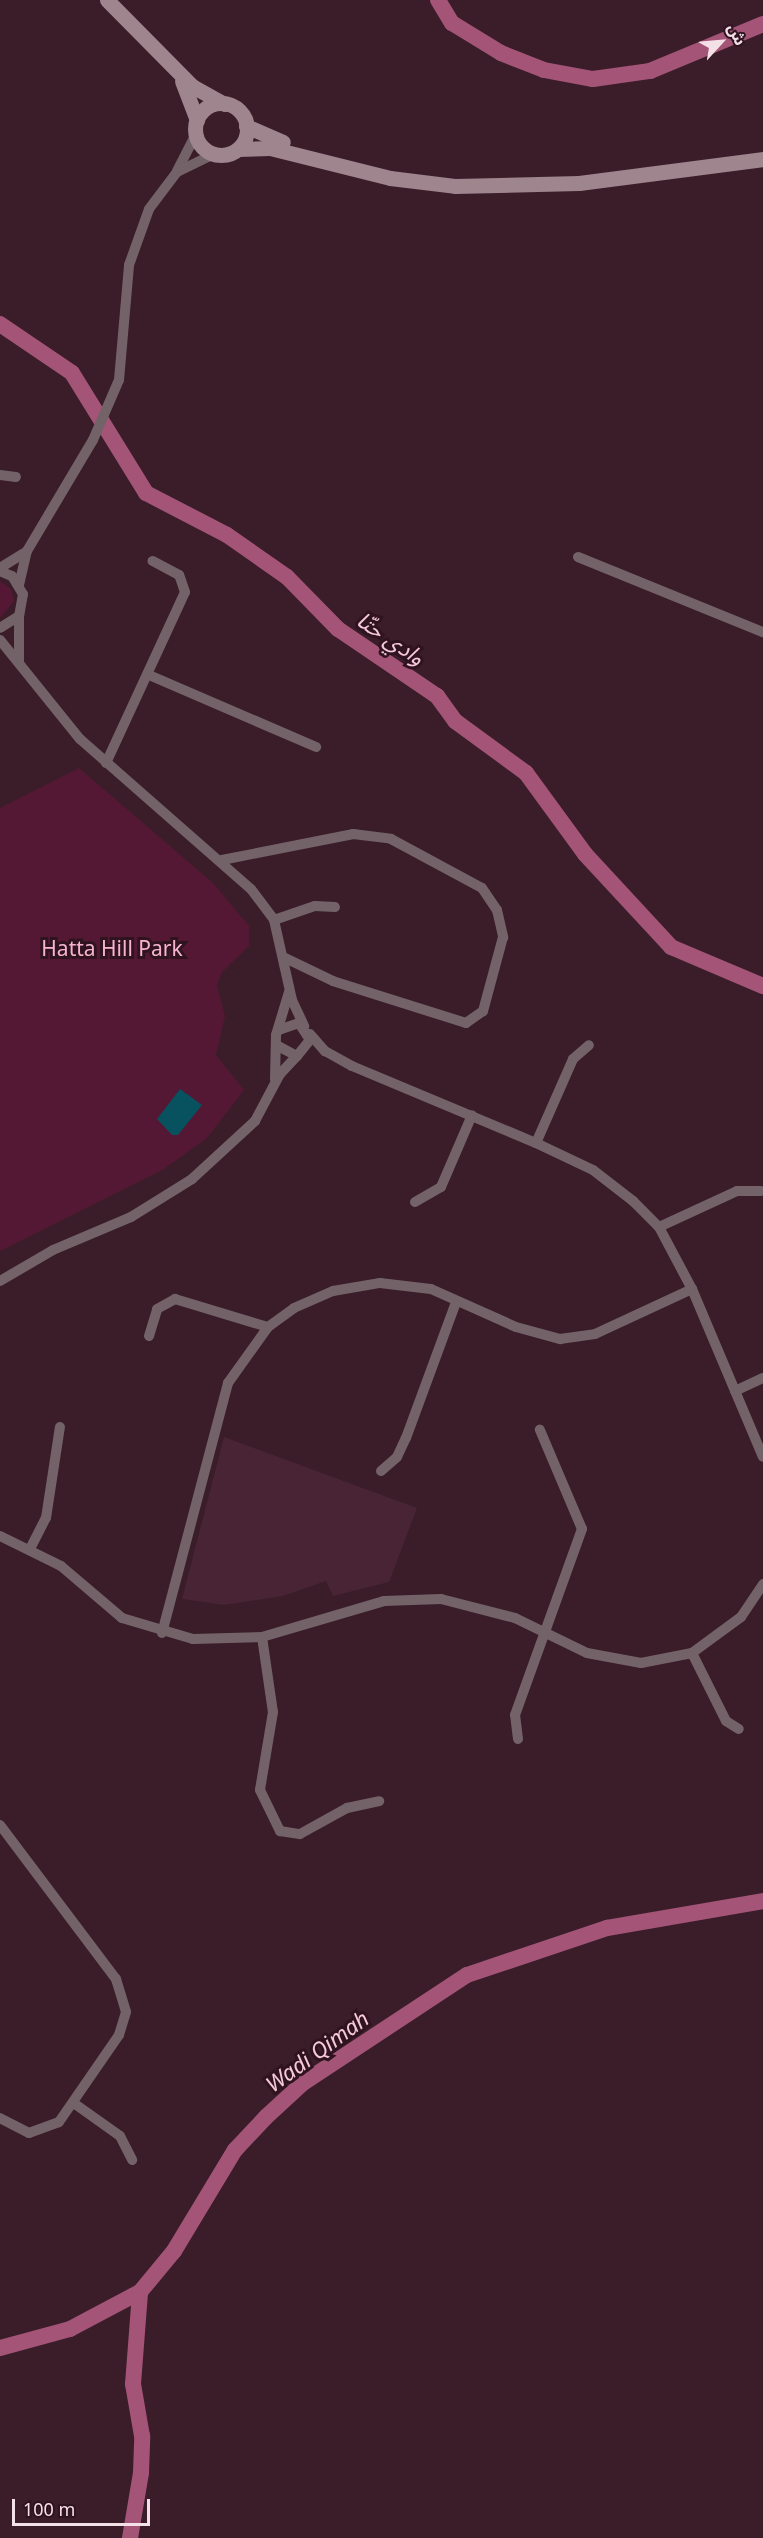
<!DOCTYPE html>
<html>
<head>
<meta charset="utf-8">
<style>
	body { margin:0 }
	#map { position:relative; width:763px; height:2538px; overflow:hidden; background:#3a1d29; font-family:"Noto Sans","Noto Sans Arabic",sans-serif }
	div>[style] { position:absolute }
	.built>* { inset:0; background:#482434 }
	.green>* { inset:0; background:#541835 }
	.river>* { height:16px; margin:-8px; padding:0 8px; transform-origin:8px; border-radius:8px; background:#a45477 }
	.building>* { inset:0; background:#08515f }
	.minor>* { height:10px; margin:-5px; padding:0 5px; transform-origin:5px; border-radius:5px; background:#736369 }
	.secondary>* { height:15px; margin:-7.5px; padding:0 7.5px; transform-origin:7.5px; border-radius:7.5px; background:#9e858e }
	.secondary>.ring { margin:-7.5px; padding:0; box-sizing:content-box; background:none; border:15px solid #9e858e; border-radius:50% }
	span { translate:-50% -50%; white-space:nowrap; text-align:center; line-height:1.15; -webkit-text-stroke:6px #2f1420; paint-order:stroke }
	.park-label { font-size:21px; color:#f8b4ce }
	.water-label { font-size:22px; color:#f7c9da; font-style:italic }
	.north { position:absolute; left:691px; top:12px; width:60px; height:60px; -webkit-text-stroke:4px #2f1420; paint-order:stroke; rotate:64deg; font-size:16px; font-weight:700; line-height:24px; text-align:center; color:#f4e0e7 }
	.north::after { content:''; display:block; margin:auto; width:21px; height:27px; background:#f4e0e7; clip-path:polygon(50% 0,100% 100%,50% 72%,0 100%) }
	.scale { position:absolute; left:12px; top:2499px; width:138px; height:27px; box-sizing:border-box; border:3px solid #f4e0e7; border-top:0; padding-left:8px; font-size:18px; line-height:21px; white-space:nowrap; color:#f4e0e7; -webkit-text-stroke:4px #2f1420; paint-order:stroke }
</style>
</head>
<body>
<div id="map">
	<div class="built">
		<i style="clip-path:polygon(224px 1437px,417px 1508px,389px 1582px,333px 1596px,326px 1581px,283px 1596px,224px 1605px,182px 1599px)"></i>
	</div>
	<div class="green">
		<i style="clip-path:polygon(0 581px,11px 589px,14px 601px,0 618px)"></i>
		<i style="clip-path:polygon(79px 768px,213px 883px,249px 926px,249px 946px,222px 972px,217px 985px,225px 1016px,216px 1055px,244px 1090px,207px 1138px,164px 1169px,0 1251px,0 808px)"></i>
	</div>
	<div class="river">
		<i style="left:438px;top:0;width:27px;rotate:59deg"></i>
		<i style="left:452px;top:23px;width:57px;rotate:31.5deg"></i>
		<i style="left:501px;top:53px;width:46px;rotate:21.6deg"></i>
		<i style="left:544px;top:70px;width:50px;rotate:10.4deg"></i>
		<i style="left:593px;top:79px;width:58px;rotate:-8deg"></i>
		<i style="left:650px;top:71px;width:122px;rotate:-22.6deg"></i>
		<i style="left:0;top:324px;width:87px;rotate:34.2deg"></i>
		<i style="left:72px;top:373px;width:141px;rotate:58.3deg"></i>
		<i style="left:146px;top:493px;width:91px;rotate:27.4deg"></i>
		<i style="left:227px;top:535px;width:73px;rotate:35deg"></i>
		<i style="left:287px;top:577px;width:73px;rotate:45.6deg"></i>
		<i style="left:338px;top:629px;width:120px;rotate:34.1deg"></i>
		<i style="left:437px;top:696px;width:31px;rotate:54deg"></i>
		<i style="left:455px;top:721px;width:88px;rotate:36.2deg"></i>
		<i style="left:526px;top:773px;width:100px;rotate:53.9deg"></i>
		<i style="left:585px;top:854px;width:127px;rotate:47.2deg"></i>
		<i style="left:671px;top:947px;width:100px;rotate:23deg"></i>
		<i style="left:0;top:2348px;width:73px;rotate:-15.2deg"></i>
		<i style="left:70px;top:2329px;width:79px;rotate:-27.9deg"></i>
		<i style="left:130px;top:2538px;width:66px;rotate:-80.4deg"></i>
		<i style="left:141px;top:2473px;width:37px;rotate:-88deg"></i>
		<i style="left:142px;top:2436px;width:53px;rotate:-99.8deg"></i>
		<i style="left:133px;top:2384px;width:92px;rotate:-85.6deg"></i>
		<i style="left:140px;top:2292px;width:53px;rotate:-50.3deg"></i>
		<i style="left:174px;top:2251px;width:118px;rotate:-58.9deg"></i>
		<i style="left:235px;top:2150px;width:45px;rotate:-46.8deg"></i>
		<i style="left:266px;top:2117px;width:50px;rotate:-42.6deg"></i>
		<i style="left:303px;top:2083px;width:196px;rotate:-33.4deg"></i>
		<i style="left:467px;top:1975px;width:148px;rotate:-18.6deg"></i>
		<i style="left:607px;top:1928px;width:158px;rotate:-9.8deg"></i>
	</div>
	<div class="building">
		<i style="clip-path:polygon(180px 1089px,202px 1105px,178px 1135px,172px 1135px,157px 1119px)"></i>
	</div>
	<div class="minor">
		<i style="left:177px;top:171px;width:42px;rotate:-62.8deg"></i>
		<i style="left:0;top:475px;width:16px;rotate:7deg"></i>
		<i style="left:578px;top:557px;width:200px;rotate:22.1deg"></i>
		<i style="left:0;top:568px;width:28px;rotate:-32deg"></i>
		<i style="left:0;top:571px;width:13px;rotate:23deg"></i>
		<i style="left:12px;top:576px;width:21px;rotate:59deg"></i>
		<i style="left:23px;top:594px;width:22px;rotate:100deg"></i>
		<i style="left:19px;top:616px;width:22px;rotate:148deg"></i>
		<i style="left:19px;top:585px;width:35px;rotate:-77deg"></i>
		<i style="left:27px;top:551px;width:129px;rotate:-59.3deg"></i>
		<i style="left:93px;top:440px;width:65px;rotate:-66.6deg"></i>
		<i style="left:119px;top:380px;width:115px;rotate:-85deg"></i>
		<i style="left:129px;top:265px;width:59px;rotate:-70.3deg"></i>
		<i style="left:149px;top:209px;width:46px;rotate:-52.9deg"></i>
		<i style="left:177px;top:172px;width:41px;rotate:-25.9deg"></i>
		<i style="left:0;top:640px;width:127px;rotate:51.1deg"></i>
		<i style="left:80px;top:739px;width:227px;rotate:41.3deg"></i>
		<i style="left:251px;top:889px;width:39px;rotate:53deg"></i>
		<i style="left:274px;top:920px;width:82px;rotate:77.3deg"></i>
		<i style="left:292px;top:1000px;width:29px;rotate:65deg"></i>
		<i style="left:19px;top:660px;width:44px;rotate:-90deg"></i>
		<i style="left:149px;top:675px;width:182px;rotate:23.3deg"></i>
		<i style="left:106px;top:763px;width:188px;rotate:-65.2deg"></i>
		<i style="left:185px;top:592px;width:18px;rotate:-109deg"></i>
		<i style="left:179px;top:575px;width:30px;rotate:-152deg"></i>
		<i style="left:222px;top:860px;width:134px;rotate:-11.2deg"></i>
		<i style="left:353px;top:834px;width:38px;rotate:7deg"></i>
		<i style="left:391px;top:839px;width:103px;rotate:28.3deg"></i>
		<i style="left:482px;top:888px;width:27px;rotate:56deg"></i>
		<i style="left:497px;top:910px;width:28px;rotate:77deg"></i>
		<i style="left:503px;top:937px;width:77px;rotate:105.1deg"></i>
		<i style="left:483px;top:1011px;width:21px;rotate:145deg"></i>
		<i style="left:466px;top:1023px;width:139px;rotate:-162.5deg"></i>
		<i style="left:333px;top:981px;width:53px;rotate:-154.4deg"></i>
		<i style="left:274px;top:920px;width:43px;rotate:-18.9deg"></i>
		<i style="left:315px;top:906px;width:20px;rotate:3deg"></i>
		<i style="left:310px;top:1034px;width:23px;rotate:49deg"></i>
		<i style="left:325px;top:1051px;width:31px;rotate:29deg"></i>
		<i style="left:352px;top:1066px;width:199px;rotate:22.7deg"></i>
		<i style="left:536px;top:1143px;width:63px;rotate:25.3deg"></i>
		<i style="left:593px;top:1170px;width:51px;rotate:37.8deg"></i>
		<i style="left:633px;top:1201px;width:37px;rotate:45deg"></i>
		<i style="left:659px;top:1227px;width:70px;rotate:62deg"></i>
		<i style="left:692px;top:1289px;width:182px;rotate:67.1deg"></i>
		<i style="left:278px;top:1046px;width:21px;rotate:28deg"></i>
		<i style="left:297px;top:1056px;width:21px;rotate:-51deg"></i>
		<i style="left:310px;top:1040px;width:20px;rotate:-123deg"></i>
		<i style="left:299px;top:1023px;width:21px;rotate:161deg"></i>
		<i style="left:275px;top:1079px;width:44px;rotate:-88.7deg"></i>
		<i style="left:276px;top:1035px;width:45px;rotate:-73.2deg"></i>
		<i style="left:536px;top:1143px;width:92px;rotate:-66.2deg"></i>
		<i style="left:573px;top:1059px;width:21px;rotate:-41deg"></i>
		<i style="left:415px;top:1202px;width:30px;rotate:-30deg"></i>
		<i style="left:441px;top:1187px;width:78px;rotate:-66.7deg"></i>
		<i style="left:659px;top:1227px;width:86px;rotate:-24.8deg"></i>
		<i style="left:737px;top:1191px;width:24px"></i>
		<i style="left:0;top:1281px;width:61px;rotate:-30.3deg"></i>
		<i style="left:53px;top:1250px;width:85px;rotate:-22.9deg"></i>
		<i style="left:131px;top:1217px;width:72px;rotate:-31.9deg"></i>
		<i style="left:192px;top:1179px;width:86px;rotate:-42.6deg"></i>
		<i style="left:255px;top:1121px;width:53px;rotate:-62deg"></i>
		<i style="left:280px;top:1074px;width:25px;rotate:-47deg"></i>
		<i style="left:149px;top:1336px;width:28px;rotate:-73deg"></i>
		<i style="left:157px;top:1309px;width:21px;rotate:-29deg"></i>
		<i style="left:175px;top:1299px;width:97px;rotate:16.8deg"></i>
		<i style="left:735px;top:1391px;width:31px;rotate:-25deg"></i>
		<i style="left:381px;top:1471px;width:21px;rotate:-41deg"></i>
		<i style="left:397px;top:1457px;width:21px;rotate:-65deg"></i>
		<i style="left:406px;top:1438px;width:145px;rotate:-69.8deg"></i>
		<i style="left:0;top:1536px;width:68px;rotate:26.2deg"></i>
		<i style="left:61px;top:1566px;width:80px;rotate:40.4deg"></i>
		<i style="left:122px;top:1618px;width:74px;rotate:16.5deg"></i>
		<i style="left:193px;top:1639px;width:69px;rotate:-1.7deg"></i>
		<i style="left:262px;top:1637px;width:127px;rotate:-16.4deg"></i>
		<i style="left:384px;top:1601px;width:57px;rotate:-2deg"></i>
		<i style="left:441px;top:1599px;width:76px;rotate:14.4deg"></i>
		<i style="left:515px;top:1618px;width:80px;rotate:25.9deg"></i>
		<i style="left:587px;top:1653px;width:55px;rotate:10.5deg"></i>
		<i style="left:641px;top:1663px;width:52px;rotate:-11.1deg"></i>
		<i style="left:692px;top:1653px;width:61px;rotate:-36.3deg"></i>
		<i style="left:741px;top:1617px;width:40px;rotate:-56deg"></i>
		<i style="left:31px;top:1547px;width:33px;rotate:-63deg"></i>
		<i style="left:46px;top:1518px;width:92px;rotate:-81.3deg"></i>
		<i style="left:162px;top:1633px;width:259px;rotate:-75.2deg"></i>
		<i style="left:228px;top:1383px;width:69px;rotate:-54.5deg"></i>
		<i style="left:268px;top:1327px;width:32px;rotate:-36deg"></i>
		<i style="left:294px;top:1308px;width:43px;rotate:-23.6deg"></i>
		<i style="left:333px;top:1291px;width:48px;rotate:-9.7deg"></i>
		<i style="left:380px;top:1283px;width:51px;rotate:6.7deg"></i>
		<i style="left:431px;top:1289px;width:93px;rotate:24.1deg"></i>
		<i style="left:516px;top:1327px;width:46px;rotate:15.3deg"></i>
		<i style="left:560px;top:1339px;width:35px;rotate:-8deg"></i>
		<i style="left:595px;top:1334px;width:107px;rotate:-24.9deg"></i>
		<i style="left:262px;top:1637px;width:76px;rotate:81.7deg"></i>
		<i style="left:273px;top:1712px;width:79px;rotate:99.5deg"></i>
		<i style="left:260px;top:1790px;width:46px;rotate:64deg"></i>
		<i style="left:280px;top:1831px;width:20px;rotate:9deg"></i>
		<i style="left:300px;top:1834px;width:54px;rotate:-29deg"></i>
		<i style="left:347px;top:1808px;width:33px;rotate:-12deg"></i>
		<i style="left:692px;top:1653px;width:76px;rotate:63.4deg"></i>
		<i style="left:726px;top:1721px;width:15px;rotate:32deg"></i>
		<i style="left:518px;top:1739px;width:24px;rotate:-97deg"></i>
		<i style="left:515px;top:1715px;width:198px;rotate:-70.2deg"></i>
		<i style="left:582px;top:1529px;width:108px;rotate:-113deg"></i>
		<i style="left:0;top:1825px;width:193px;rotate:53deg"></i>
		<i style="left:116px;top:1979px;width:34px;rotate:73deg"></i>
		<i style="left:126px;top:2012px;width:24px;rotate:107deg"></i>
		<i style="left:119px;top:2035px;width:106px;rotate:124.6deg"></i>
		<i style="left:59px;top:2122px;width:32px;rotate:160deg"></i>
		<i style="left:29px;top:2133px;width:33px;rotate:-153deg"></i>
		<i style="left:75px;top:2104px;width:55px;rotate:35.4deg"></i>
		<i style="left:120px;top:2136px;width:27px;rotate:63deg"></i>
	</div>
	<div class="secondary">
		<i style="left:107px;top:0;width:121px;rotate:45.3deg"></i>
		<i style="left:192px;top:86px;width:37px;rotate:29deg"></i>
		<i style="left:182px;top:81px;width:42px;rotate:69deg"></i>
		<i class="ring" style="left:195px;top:103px;width:37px;height:37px"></i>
		<i style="left:246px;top:126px;width:40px;rotate:23.4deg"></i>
		<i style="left:238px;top:149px;width:32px;rotate:-2deg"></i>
		<i style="left:270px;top:148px;width:124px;rotate:14deg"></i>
		<i style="left:390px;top:178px;width:65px;rotate:7deg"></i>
		<i style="left:455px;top:186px;width:124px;rotate:-1.4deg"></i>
		<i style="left:579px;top:183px;width:186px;rotate:-7.4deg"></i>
	</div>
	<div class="park-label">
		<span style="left:112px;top:948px">Hatta Hill Park</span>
	</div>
	<div class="water-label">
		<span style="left:391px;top:638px;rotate:34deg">وادي حتّا</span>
		<span style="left:317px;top:2051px;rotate:-36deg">Wadi Qimah</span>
	</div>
	<div class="north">ش</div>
	<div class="scale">100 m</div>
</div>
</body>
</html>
